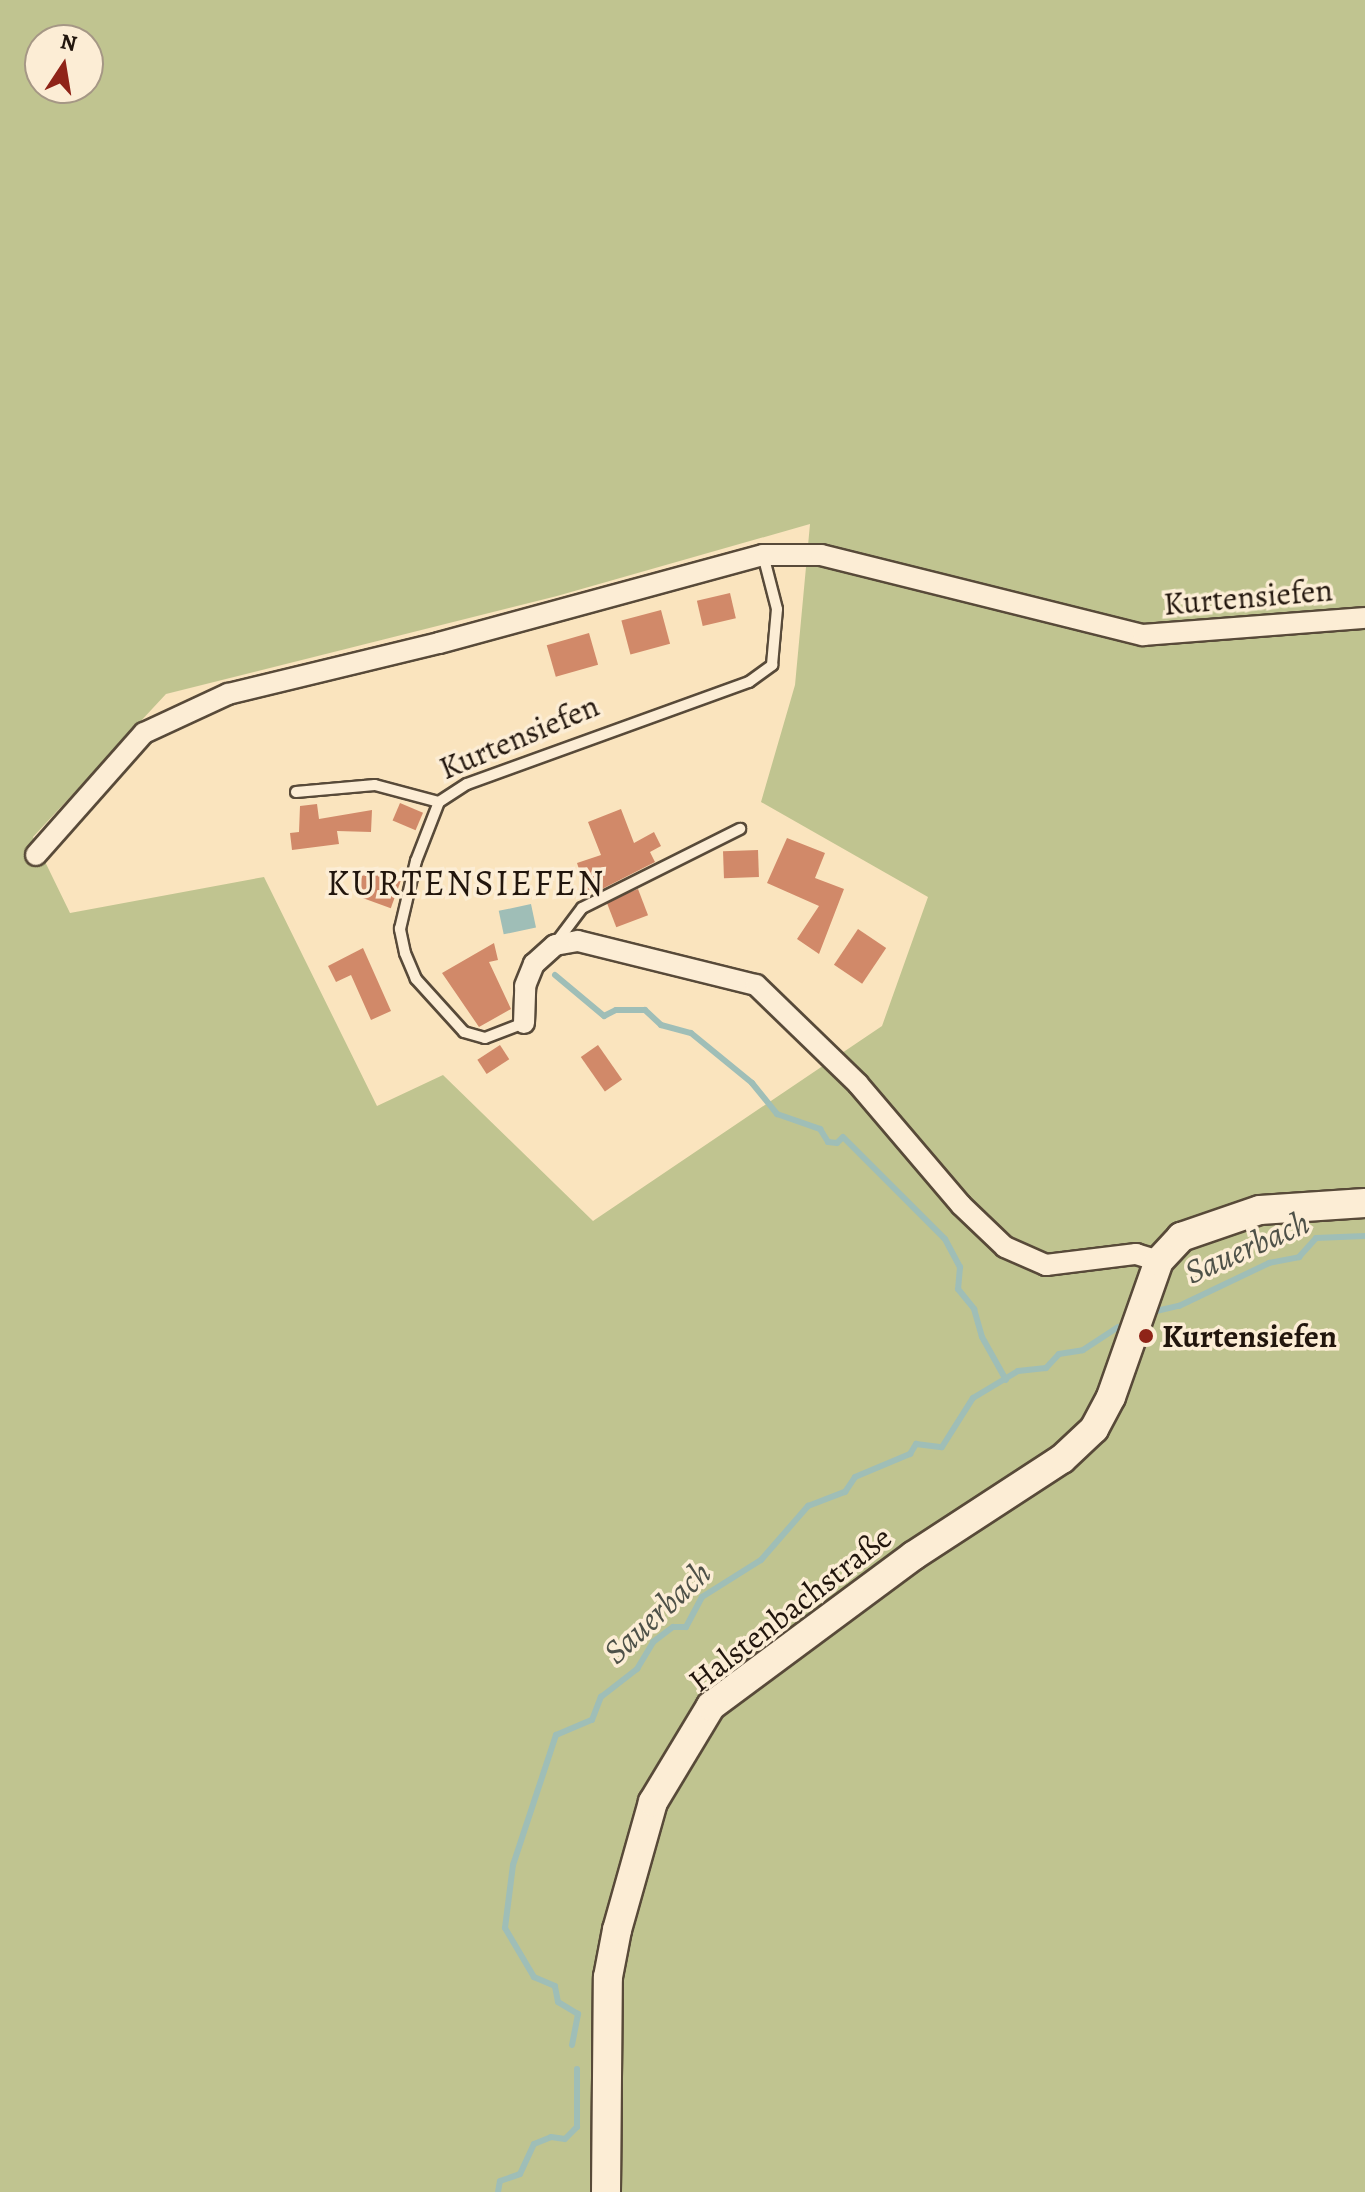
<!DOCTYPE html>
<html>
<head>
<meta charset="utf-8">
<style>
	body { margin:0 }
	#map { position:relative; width:1365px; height:2192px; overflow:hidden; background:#fae4be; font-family:Alegreya,serif }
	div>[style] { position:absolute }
	.green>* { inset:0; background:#c0c490 }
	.water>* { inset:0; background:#9fbeb7; transform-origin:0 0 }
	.stream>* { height:6px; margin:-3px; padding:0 3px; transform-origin:3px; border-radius:3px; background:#9fbeb7 }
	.building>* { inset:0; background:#d18969; transform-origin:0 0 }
	.roads { filter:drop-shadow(2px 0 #584a39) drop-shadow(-2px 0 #584a39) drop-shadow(0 2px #584a39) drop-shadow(0 -2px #584a39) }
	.lane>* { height:10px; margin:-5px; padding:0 5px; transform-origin:5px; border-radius:5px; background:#fcedd5 }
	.street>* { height:20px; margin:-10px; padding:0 10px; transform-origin:10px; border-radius:10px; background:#fcedd5 }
	.secondary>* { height:28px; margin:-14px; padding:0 14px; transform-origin:14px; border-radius:14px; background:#fcedd5 }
	.dots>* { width:22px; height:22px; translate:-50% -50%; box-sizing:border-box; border:4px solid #fcedd5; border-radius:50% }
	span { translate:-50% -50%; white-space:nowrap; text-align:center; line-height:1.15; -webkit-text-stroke:7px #fcedd5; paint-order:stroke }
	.street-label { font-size:32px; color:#22160d }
	.poi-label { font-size:32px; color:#22160d; font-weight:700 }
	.left { translate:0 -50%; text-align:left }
	.water-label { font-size:34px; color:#4e5148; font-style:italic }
	.quarter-label { font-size:36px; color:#22160d; letter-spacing:2px }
	.north { position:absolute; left:24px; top:24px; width:80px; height:80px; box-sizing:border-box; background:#fcedd5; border:2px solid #a59785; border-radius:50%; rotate:12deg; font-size:22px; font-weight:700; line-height:32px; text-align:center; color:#22160d }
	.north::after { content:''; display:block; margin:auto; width:28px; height:36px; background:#8f2418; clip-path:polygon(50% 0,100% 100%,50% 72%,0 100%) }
</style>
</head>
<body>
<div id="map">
	<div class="green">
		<i style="clip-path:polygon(evenodd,0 0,1365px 0,1365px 2192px,0 2192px,0 0,40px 40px,88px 40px,88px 88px,40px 88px,40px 40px,0 0,810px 524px,795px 685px,761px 802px,928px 897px,882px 1026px,593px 1221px,443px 1075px,377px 1106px,264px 877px,70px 913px,33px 837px,166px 694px,557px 596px,810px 524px)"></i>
	</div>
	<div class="water">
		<i style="left:531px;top:904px;width:24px;height:33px;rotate:78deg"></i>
	</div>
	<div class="stream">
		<i style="left:555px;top:975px;width:64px;rotate:39.9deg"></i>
		<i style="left:604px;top:1016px;width:13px;rotate:-27deg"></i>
		<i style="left:616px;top:1010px;width:29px"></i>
		<i style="left:645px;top:1010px;width:22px;rotate:43deg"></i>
		<i style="left:661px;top:1025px;width:31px;rotate:15deg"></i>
		<i style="left:691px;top:1033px;width:79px;rotate:39.3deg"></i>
		<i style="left:752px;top:1083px;width:40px;rotate:51deg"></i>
		<i style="left:777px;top:1114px;width:46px;rotate:19.2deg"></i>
		<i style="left:820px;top:1129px;width:15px;rotate:58deg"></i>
		<i style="left:828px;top:1142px;width:9px;rotate:6deg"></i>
		<i style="left:837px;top:1143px;width:8px;rotate:-45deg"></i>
		<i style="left:843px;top:1137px;width:144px;rotate:45deg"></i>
		<i style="left:945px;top:1239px;width:32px;rotate:62deg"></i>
		<i style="left:960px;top:1267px;width:22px;rotate:95deg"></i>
		<i style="left:958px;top:1289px;width:26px;rotate:51deg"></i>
		<i style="left:974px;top:1309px;width:29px;rotate:74deg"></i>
		<i style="left:982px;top:1337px;width:49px;rotate:60.8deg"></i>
		<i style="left:1152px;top:1312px;width:28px;rotate:-13deg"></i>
		<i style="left:1179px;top:1306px;width:100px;rotate:-25.5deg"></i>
		<i style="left:1269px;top:1263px;width:31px;rotate:-11deg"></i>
		<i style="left:1299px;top:1257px;width:25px;rotate:-48deg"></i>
		<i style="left:1316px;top:1238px;width:49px;rotate:-2.3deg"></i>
		<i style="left:572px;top:2045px;width:32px;rotate:-79deg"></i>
		<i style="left:578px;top:2014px;width:23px;rotate:-149deg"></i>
		<i style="left:558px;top:2002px;width:16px;rotate:-101deg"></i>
		<i style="left:555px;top:1986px;width:23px;rotate:-157deg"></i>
		<i style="left:534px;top:1977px;width:57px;rotate:-120.6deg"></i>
		<i style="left:505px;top:1928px;width:64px;rotate:-82.8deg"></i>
		<i style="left:513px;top:1865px;width:137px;rotate:-71.7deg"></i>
		<i style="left:556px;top:1735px;width:39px;rotate:-23deg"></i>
		<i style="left:592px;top:1720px;width:25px;rotate:-69deg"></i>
		<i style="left:601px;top:1697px;width:46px;rotate:-37.9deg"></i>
		<i style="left:637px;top:1669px;width:31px;rotate:-59deg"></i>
		<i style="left:653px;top:1642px;width:25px;rotate:-37deg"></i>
		<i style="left:673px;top:1627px;width:13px"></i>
		<i style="left:686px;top:1627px;width:34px;rotate:-62deg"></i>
		<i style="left:702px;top:1597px;width:70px;rotate:-32.1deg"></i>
		<i style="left:761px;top:1560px;width:72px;rotate:-49deg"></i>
		<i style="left:808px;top:1506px;width:40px;rotate:-21deg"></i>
		<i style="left:845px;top:1492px;width:18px;rotate:-56deg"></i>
		<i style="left:855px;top:1477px;width:60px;rotate:-22.7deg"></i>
		<i style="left:910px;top:1454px;width:12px;rotate:-59deg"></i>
		<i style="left:916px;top:1444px;width:26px;rotate:7deg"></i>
		<i style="left:942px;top:1447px;width:58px;rotate:-57.7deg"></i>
		<i style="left:973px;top:1398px;width:52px;rotate:-31deg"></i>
		<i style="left:1018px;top:1371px;width:28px;rotate:-6deg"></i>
		<i style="left:1046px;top:1368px;width:19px;rotate:-47deg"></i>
		<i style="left:1059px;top:1354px;width:24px;rotate:-9deg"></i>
		<i style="left:1083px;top:1350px;width:42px;rotate:-33.3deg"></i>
		<i style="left:498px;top:2192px;width:11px;rotate:-80deg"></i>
		<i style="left:500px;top:2181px;width:21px;rotate:-19deg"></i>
		<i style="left:520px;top:2174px;width:33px;rotate:-65deg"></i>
		<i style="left:534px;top:2144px;width:18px;rotate:-22deg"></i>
		<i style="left:551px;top:2137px;width:14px;rotate:8deg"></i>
		<i style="left:565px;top:2139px;width:17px;rotate:-45deg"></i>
		<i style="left:577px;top:2127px;width:58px;rotate:-90deg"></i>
	</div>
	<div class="building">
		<i style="left:730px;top:593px;width:26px;height:34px;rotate:77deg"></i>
		<i style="left:661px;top:610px;width:35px;height:41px;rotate:75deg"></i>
		<i style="left:589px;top:633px;width:33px;height:44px;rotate:74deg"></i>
		<i style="left:400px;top:803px;width:25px;height:19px;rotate:23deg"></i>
		<i style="clip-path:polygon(317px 804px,319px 819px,372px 810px,371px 832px,337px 831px,339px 844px,292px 850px,290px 833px,299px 832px,300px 806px)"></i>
		<i style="clip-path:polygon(621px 809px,634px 843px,654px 832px,661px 846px,650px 852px,655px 862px,602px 889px,586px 891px,577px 863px,601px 855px,588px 822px)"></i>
		<i style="clip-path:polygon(787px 838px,825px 853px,815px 878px,844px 889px,819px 954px,797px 939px,819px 906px,767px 883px)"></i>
		<i style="left:758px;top:850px;width:27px;height:35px;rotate:88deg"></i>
		<i style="left:365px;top:868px;width:38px;height:29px;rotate:20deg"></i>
		<i style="left:638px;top:889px;width:28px;height:34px;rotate:69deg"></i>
		<i style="left:858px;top:929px;width:34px;height:43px;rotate:34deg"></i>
		<i style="clip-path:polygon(494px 943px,498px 960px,489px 962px,511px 1009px,479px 1027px,442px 973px)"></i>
		<i style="clip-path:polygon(363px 948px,391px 1011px,371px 1020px,351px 975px,336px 982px,328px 966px)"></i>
		<i style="left:500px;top:1045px;width:17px;height:27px;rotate:57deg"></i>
		<i style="left:598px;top:1045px;width:42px;height:21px;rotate:55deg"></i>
	</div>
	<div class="roads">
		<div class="lane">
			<i style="left:296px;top:792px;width:79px;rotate:-5.1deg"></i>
			<i style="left:375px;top:785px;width:66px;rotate:14.9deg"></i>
			<i style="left:555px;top:944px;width:45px;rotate:-53.1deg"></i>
			<i style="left:582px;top:908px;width:177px;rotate:-26.6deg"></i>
			<i style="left:524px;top:1023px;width:42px;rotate:159deg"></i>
			<i style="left:485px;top:1038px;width:22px;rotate:-164deg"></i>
			<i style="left:464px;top:1032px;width:72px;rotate:-132.2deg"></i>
			<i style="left:416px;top:979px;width:28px;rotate:-113deg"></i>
			<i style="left:405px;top:953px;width:25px;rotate:-102deg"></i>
			<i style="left:400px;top:929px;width:70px;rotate:-76.8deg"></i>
			<i style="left:416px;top:861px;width:63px;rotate:-68.7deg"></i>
			<i style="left:439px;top:802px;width:33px;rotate:-33deg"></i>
			<i style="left:467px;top:784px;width:300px;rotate:-19.9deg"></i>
			<i style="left:749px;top:682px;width:29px;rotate:-36deg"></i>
			<i style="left:772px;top:665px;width:56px;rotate:-84.9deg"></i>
			<i style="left:777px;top:609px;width:56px;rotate:-104.5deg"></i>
		</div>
		<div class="street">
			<i style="left:36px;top:855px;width:163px;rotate:-48.5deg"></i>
			<i style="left:144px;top:733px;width:93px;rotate:-24.9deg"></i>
			<i style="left:228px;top:694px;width:217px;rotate:-13.6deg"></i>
			<i style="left:439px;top:643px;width:336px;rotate:-15.2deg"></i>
			<i style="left:763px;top:555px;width:58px"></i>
			<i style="left:821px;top:555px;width:332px;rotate:14deg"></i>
			<i style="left:1143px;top:635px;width:223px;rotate:-4.4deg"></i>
			<i style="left:524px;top:1023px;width:37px;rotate:-88deg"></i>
			<i style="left:525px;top:986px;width:24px;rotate:-68deg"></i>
			<i style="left:534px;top:964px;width:28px;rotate:-42deg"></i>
			<i style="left:555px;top:945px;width:23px;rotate:-10deg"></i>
			<i style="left:578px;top:941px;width:183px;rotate:13.9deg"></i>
			<i style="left:756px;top:985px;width:142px;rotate:44.1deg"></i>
			<i style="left:858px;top:1084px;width:159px;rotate:49.6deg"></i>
			<i style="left:961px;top:1205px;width:61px;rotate:43.7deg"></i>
			<i style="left:1005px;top:1247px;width:45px;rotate:23.7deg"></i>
			<i style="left:1046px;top:1265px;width:91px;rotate:-7deg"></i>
			<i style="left:1136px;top:1254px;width:24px;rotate:17deg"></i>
		</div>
		<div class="secondary">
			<i style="left:606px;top:2192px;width:215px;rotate:-89.5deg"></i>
			<i style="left:608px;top:1977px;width:48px;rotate:-79.2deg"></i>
			<i style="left:617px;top:1930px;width:133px;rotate:-74.3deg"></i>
			<i style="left:653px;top:1802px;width:112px;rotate:-58.9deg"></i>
			<i style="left:711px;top:1706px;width:252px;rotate:-36.6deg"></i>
			<i style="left:913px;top:1556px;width:178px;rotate:-33.1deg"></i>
			<i style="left:1062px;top:1459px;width:44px;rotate:-43.2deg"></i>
			<i style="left:1094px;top:1429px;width:36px;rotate:-62deg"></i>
			<i style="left:1111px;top:1397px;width:144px;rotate:-70.6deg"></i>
			<i style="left:1159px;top:1261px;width:33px;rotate:-47deg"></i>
			<i style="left:1181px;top:1237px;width:83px;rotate:-18.9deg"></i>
			<i style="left:1260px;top:1210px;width:105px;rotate:-3.8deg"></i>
		</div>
	</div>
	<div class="dots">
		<i style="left:1146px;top:1336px;background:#8f2418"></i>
	</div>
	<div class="street-label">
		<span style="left:1248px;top:597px;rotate:-5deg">Kurtensiefen</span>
		<span style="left:519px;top:737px;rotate:-23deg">Kurtensiefen</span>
		<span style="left:790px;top:1609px;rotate:-38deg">Halstenbachstraße</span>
	</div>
	<div class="poi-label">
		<span class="left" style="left:1162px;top:1336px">Kurtensiefen</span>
	</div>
	<div class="water-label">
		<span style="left:1247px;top:1247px;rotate:-24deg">Sauerbach</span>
		<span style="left:657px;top:1612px;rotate:-43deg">Sauerbach</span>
	</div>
	<div class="quarter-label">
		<span style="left:466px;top:883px">KURTENSIEFEN</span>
	</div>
	<div class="north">N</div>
</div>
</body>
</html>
